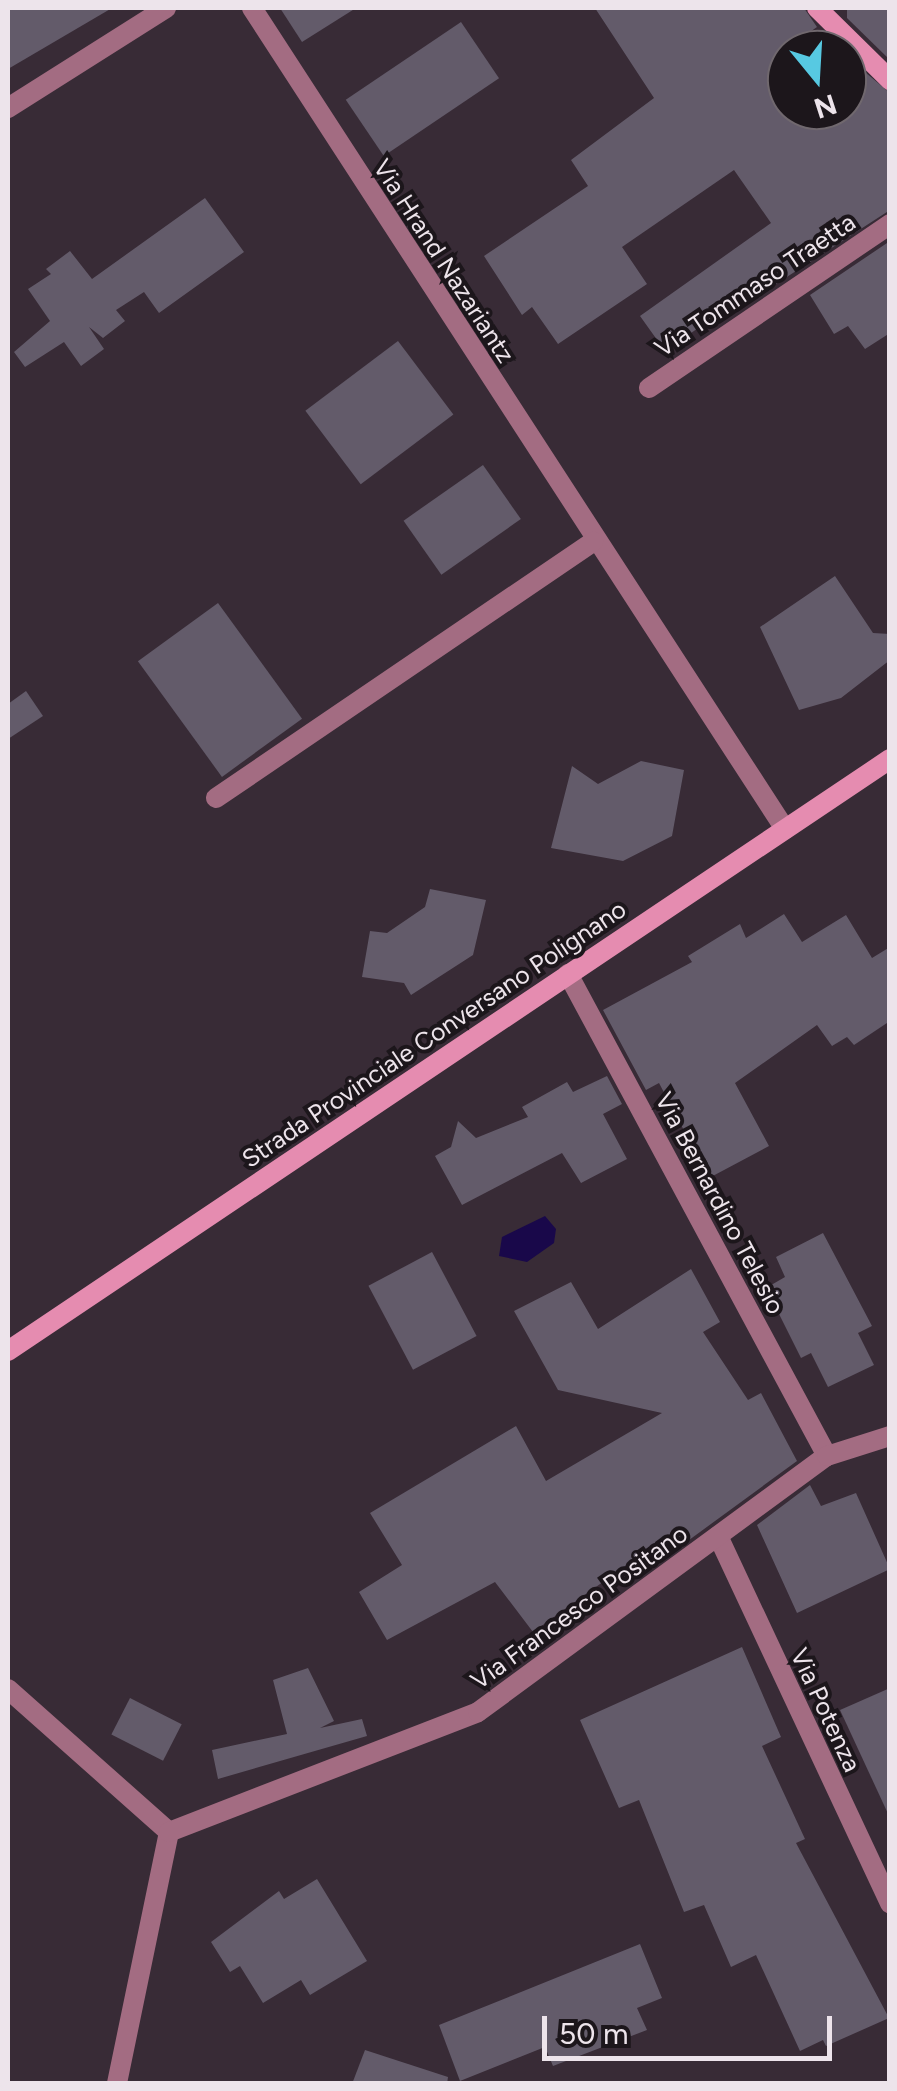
<!DOCTYPE html>
<html>
<head>
<meta charset="utf-8">
<style>
	body { margin:0 }
	#map { position:relative; width:897px; height:2091px; overflow:hidden; background:#382b36; font-family:Figtree,sans-serif }
	div>[style] { position:absolute }
	.water>* { inset:0; background:#19084a }
	.building>* { inset:0; background:#635b6a; transform-origin:0 0 }
	.street>* { height:20px; margin:-10px; padding:0 10px; transform-origin:10px; border-radius:10px; background:#a36c82 }
	.secondary>* { height:20px; margin:-10px; padding:0 10px; transform-origin:10px; border-radius:10px; background:#e58cb0 }
	span { translate:-50% -50%; white-space:nowrap; text-align:center; line-height:1.15; -webkit-text-stroke:8px #1c161b; paint-order:stroke }
	.street-label { font-size:25px; color:#ede4eb }
	.frame { position:absolute; inset:0; border:10px solid #ede4eb; pointer-events:none }
	.north { position:absolute; left:767px; top:30px; width:100px; height:100px; box-sizing:border-box; background:#1c161b; border:2px solid #70686e; border-radius:50%; rotate:162deg; font-size:28px; font-weight:700; line-height:40px; text-align:center; color:#ede4eb }
	.north::after { content:''; display:block; margin:auto; width:35px; height:45px; background:#57c9e2; clip-path:polygon(50% 0,100% 100%,50% 72%,0 100%) }
	.scale { position:absolute; left:542px; top:2016px; width:290px; height:45px; box-sizing:border-box; border:5px solid #ede4eb; border-top:0; padding-left:12px; font-size:30px; line-height:35px; white-space:nowrap; color:#ede4eb; -webkit-text-stroke:8px #1c161b; paint-order:stroke }
</style>
</head>
<body>
<div id="map">
	<div class="water">
		<i style="clip-path:polygon(545px 1216px,556px 1229px,554px 1243px,527px 1262px,499px 1256px,502px 1237px)"></i>
	</div>
	<div class="building">
		<i style="clip-path:polygon(8px 8px,112px 8px,8px 69px)"></i>
		<i style="clip-path:polygon(280px 8px,356px 8px,302px 42px)"></i>
		<i style="clip-path:polygon(595px 8px,804px 8px,817px 27px,787px 48px,787px 110px,847px 110px,847px 57px,890px 93px,890px 210px,776px 284px,772px 277px,665px 351px,640px 316px,771px 223px,734px 170px,622px 247px,647px 284px,558px 344px,532px 307px,522px 315px,484px 256px,588px 186px,571px 160px,654px 98px)"></i>
		<i style="clip-path:polygon(847px 8px,890px 8px,890px 60px,847px 18px)"></i>
		<i style="left:461px;top:22px;width:68px;height:139px;rotate:56deg"></i>
		<i style="clip-path:polygon(205px 198px,244px 252px,159px 313px,144px 292px,116px 310px,125px 321px,103px 338px,89px 327px,104px 349px,81px 366px,64px 342px,25px 367px,14px 352px,50px 321px,28px 289px,51px 274px,46px 269px,70px 251px,92px 279px)"></i>
		<i style="clip-path:polygon(890px 241px,890px 333px,865px 349px,848px 326px,834px 334px,810px 295px)"></i>
		<i style="left:398px;top:341px;width:92px;height:116px;rotate:53deg"></i>
		<i style="left:483px;top:465px;width:66px;height:97px;rotate:55deg"></i>
		<i style="clip-path:polygon(835px 576px,873px 633px,890px 634px,890px 660px,841px 698px,799px 710px,760px 627px)"></i>
		<i style="left:218px;top:603px;width:143px;height:99px;rotate:54deg"></i>
		<i style="clip-path:polygon(26px 691px,43px 716px,8px 739px,8px 704px)"></i>
		<i style="clip-path:polygon(641px 761px,684px 770px,672px 836px,623px 861px,551px 848px,572px 766px,598px 784px)"></i>
		<i style="clip-path:polygon(430px 889px,486px 900px,473px 955px,411px 995px,404px 983px,362px 977px,370px 931px,387px 933px,425px 907px)"></i>
		<i style="clip-path:polygon(784px 914px,802px 942px,846px 915px,872px 958px,890px 947px,890px 1021px,854px 1045px,847px 1037px,832px 1046px,817px 1025px,735px 1083px,769px 1146px,709px 1178px,659px 1083px,646px 1090px,603px 1010px,692px 962px,688px 956px,740px 924px,746px 938px)"></i>
		<i style="clip-path:polygon(607px 1076px,622px 1104px,603px 1114px,627px 1159px,581px 1183px,562px 1153px,462px 1205px,435px 1156px,451px 1147px,458px 1121px,476px 1138px,528px 1117px,522px 1107px,567px 1082px,573px 1092px)"></i>
		<i style="clip-path:polygon(823px 1233px,872px 1326px,858px 1333px,874px 1365px,828px 1387px,811px 1353px,801px 1358px,766px 1288px,785px 1277px,776px 1257px)"></i>
		<i style="left:432px;top:1252px;width:95px;height:72px;rotate:62deg"></i>
		<i style="clip-path:polygon(691px 1269px,720px 1322px,703px 1332px,748px 1400px,761px 1393px,797px 1461px,644px 1573px,635px 1559px,533px 1632px,495px 1582px,387px 1640px,359px 1592px,402px 1565px,370px 1513px,516px 1426px,546px 1481px,662px 1413px,558px 1390px,514px 1311px,571px 1282px,598px 1329px)"></i>
		<i style="clip-path:polygon(810px 1485px,821px 1506px,856px 1493px,890px 1569px,797px 1613px,757px 1525px)"></i>
		<i style="clip-path:polygon(742px 1647px,781px 1737px,762px 1746px,805px 1839px,796px 1843px,889px 2018px,826px 2046px,823px 2040px,800px 2051px,756px 1955px,731px 1967px,704px 1905px,684px 1912px,639px 1800px,619px 1808px,580px 1720px)"></i>
		<i style="clip-path:polygon(308px 1668px,334px 1721px,320px 1728px,362px 1719px,367px 1736px,218px 1779px,212px 1750px,287px 1734px,273px 1680px)"></i>
		<i style="clip-path:polygon(890px 1688px,890px 1818px,840px 1710px)"></i>
		<i style="left:130px;top:1698px;width:58px;height:41px;rotate:27deg"></i>
		<i style="clip-path:polygon(317px 1879px,367px 1961px,310px 1995px,301px 1980px,263px 2003px,240px 1966px,230px 1972px,211px 1942px,279px 1891px,284px 1899px)"></i>
		<i style="clip-path:polygon(640px 1944px,662px 1998px,637px 2008px,647px 2030px,553px 2066px,545px 2047px,460px 2081px,439px 2025px)"></i>
		<i style="clip-path:polygon(365px 2050px,448px 2077px,447px 2084px,352px 2084px)"></i>
	</div>
	<div class="street">
		<i style="left:252px;top:8px;width:979px;rotate:57.01deg"></i>
		<i style="left:8px;top:108px;width:187px;rotate:-32.3deg"></i>
		<i style="left:649px;top:388px;width:292px;rotate:-34.2deg"></i>
		<i style="left:216px;top:798px;width:456px;rotate:-34.2deg"></i>
		<i style="left:568px;top:974px;width:547px;rotate:61.75deg"></i>
		<i style="left:718px;top:1536px;width:406px;rotate:64.9deg"></i>
		<i style="left:8px;top:1689px;width:215px;rotate:41.6deg"></i>
		<i style="left:169px;top:1832px;width:257px;rotate:101.7deg"></i>
		<i style="left:169px;top:1832px;width:331px;rotate:-21.2deg"></i>
		<i style="left:478px;top:1712px;width:433px;rotate:-36.3deg"></i>
		<i style="left:827px;top:1456px;width:66px;rotate:-17.6deg"></i>
	</div>
	<div class="secondary">
		<i style="left:817px;top:8px;width:103px;rotate:44.6deg"></i>
		<i style="left:8px;top:1351px;width:1062px;rotate:-33.87deg"></i>
	</div>
	<div class="street-label">
		<span style="left:444px;top:261px;rotate:57deg">Via Hrand Nazariantz</span>
		<span style="left:755px;top:285px;rotate:-34deg">Via Tommaso Traetta</span>
		<span style="left:434px;top:1034px;rotate:-34deg">Strada Provinciale Conversano Polignano</span>
		<span style="left:720px;top:1203px;rotate:62deg">Via Bernardino Telesio</span>
		<span style="left:579px;top:1607px;rotate:-36deg">Via Francesco Positano</span>
		<span style="left:826px;top:1710px;rotate:65deg">Via Potenza</span>
	</div>
	<div class="frame"></div>
	<div class="north">N</div>
	<div class="scale">50 m</div>
</div>
</body>
</html>
